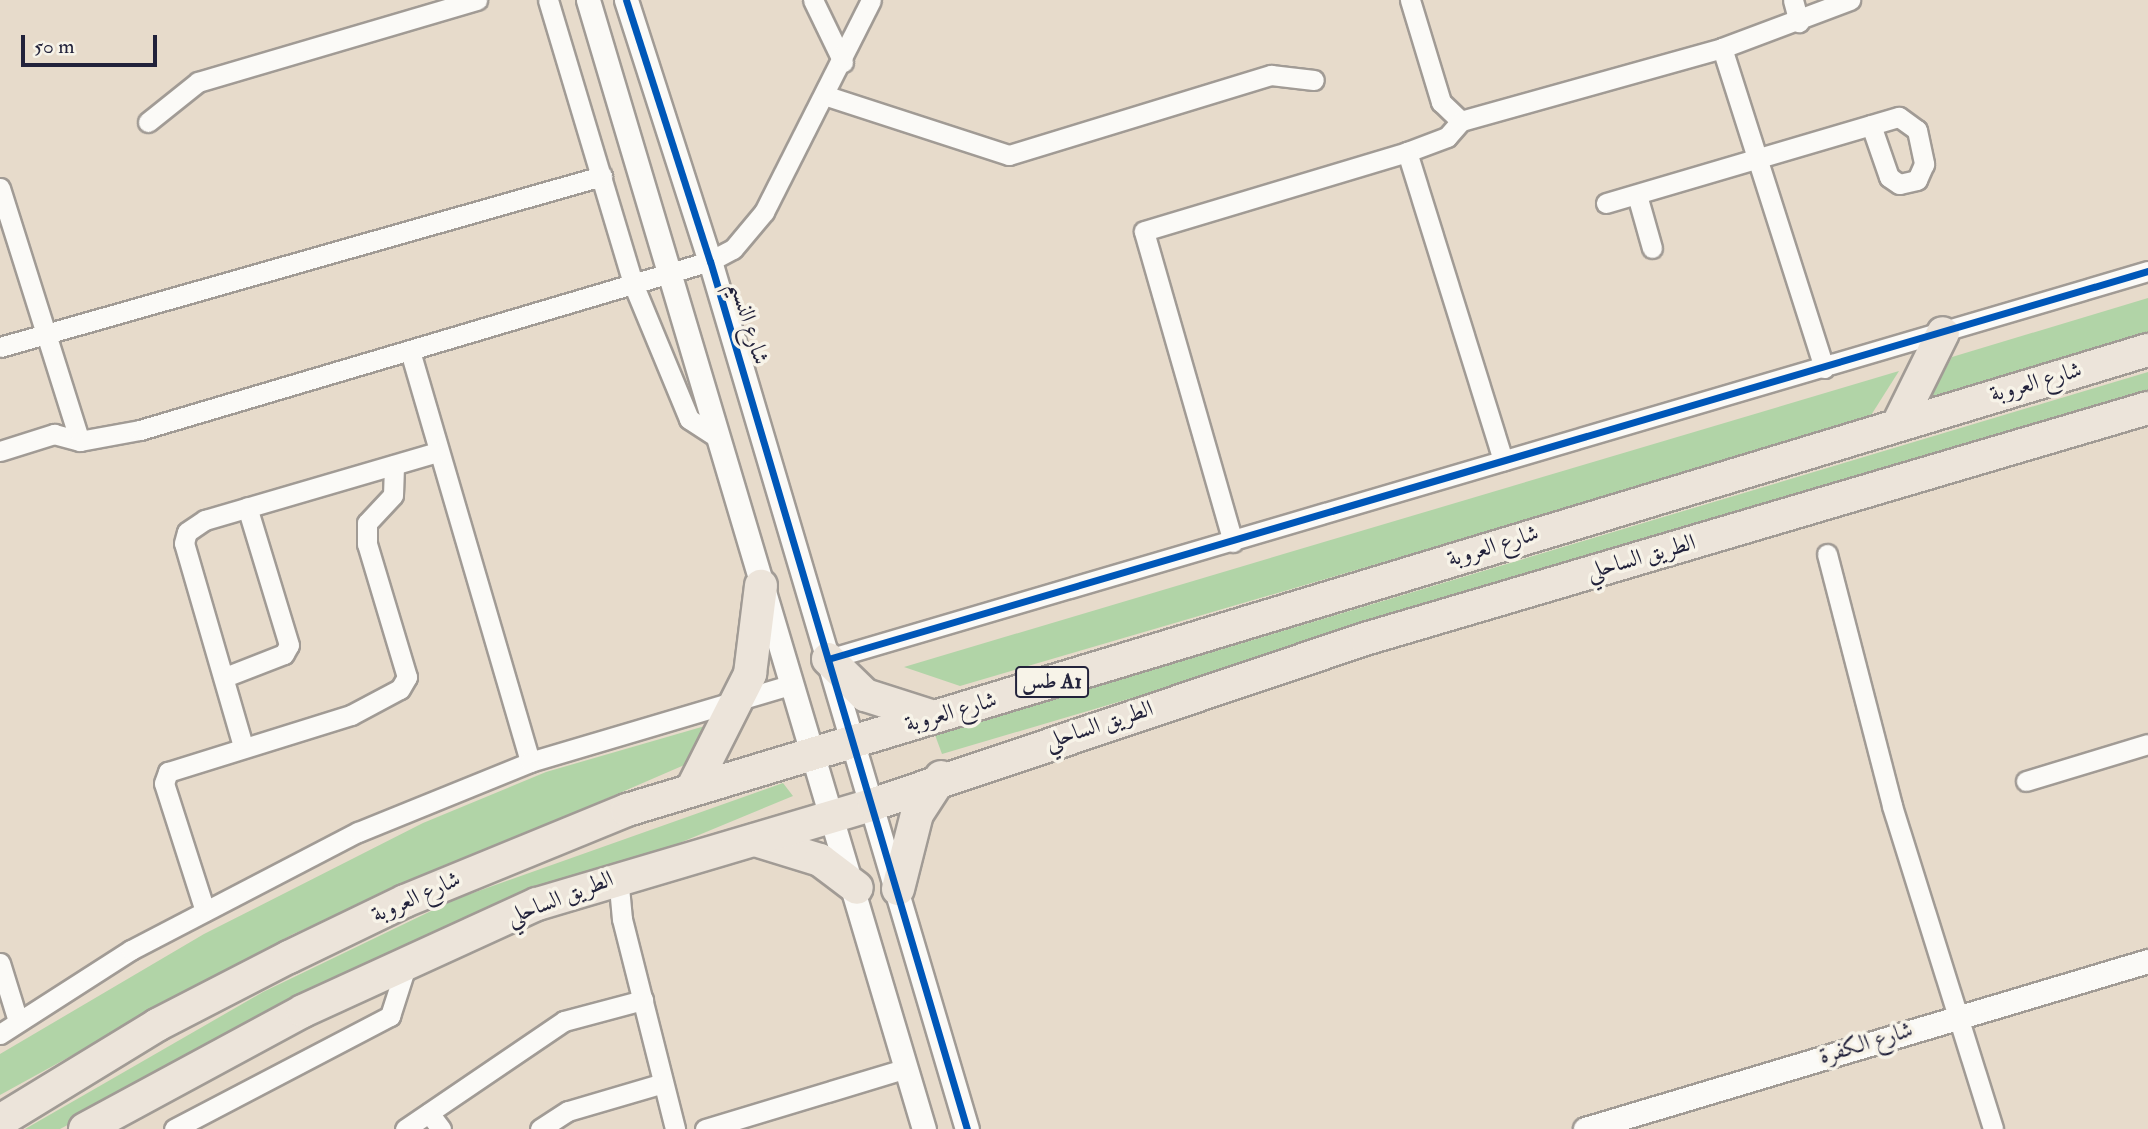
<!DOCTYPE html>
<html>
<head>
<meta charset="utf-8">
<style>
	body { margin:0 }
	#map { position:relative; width:2148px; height:1129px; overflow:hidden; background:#e7dbcb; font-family:"IM FELL Double Pica",Amiri,serif }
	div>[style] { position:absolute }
	.green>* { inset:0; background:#b1d4a7 }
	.roads { filter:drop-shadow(2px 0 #a19b95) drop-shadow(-2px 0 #a19b95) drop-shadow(0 2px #a19b95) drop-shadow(0 -2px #a19b95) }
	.minor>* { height:19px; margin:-9.5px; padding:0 9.5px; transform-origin:9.5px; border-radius:9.5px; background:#fbfaf7 }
	.tertiary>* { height:23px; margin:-11.5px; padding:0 11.5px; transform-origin:11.5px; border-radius:11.5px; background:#fbfaf7 }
	.trunk>* { height:32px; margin:-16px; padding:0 16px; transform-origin:16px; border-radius:16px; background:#ece4da }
	.cycleway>* { height:7px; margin:-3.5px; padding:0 3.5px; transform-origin:3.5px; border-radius:3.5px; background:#0057b8 }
	span { translate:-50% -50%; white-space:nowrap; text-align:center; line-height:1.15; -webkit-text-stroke:7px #f7f3e8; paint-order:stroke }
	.shield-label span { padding:2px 5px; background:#f7f3e8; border:2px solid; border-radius:5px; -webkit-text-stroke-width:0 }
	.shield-label { font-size:21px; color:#22223b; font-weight:700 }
	.street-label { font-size:23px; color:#22223b }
	.scale { position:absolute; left:21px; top:35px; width:136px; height:32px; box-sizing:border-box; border:4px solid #22223b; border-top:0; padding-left:9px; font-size:21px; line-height:24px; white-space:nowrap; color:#22223b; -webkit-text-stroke:5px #f7f3e8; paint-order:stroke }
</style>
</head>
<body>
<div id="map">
	<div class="green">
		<i style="clip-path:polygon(2148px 298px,2148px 334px,1928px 400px,1952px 357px)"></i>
		<i style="clip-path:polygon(1899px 371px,1868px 420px,960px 686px,904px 667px)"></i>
		<i style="clip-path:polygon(2148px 372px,2148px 398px,942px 754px,935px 735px)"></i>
		<i style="clip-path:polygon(705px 726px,689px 763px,293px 934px,0 1095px,0 1054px,204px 934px,423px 823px,546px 772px)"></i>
		<i style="clip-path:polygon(783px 783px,793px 796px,341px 983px,60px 1129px,25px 1129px,263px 992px,456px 899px)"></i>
	</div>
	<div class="roads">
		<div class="minor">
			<i style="left:548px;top:0;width:299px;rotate:73.3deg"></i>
			<i style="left:634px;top:286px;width:144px;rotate:67.5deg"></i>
			<i style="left:689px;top:419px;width:33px;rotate:33deg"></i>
			<i style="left:813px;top:0;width:69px;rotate:64.2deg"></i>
			<i style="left:1410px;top:0;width:107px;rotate:73.1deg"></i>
			<i style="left:1441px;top:102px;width:28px;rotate:44deg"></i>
			<i style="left:1461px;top:121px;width:271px;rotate:-15.6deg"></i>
			<i style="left:1722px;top:48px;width:137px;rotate:-20.6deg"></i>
			<i style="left:1793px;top:0;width:23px;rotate:75deg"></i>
			<i style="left:1722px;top:48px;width:336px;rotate:72.3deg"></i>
			<i style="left:827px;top:96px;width:191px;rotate:18deg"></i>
			<i style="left:1009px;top:155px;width:274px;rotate:-17deg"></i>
			<i style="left:1271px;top:75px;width:43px;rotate:6.6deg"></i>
			<i style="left:1461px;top:121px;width:21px;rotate:131deg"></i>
			<i style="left:1447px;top:137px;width:43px;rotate:159.4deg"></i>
			<i style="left:1407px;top:152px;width:323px;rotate:72.7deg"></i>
			<i style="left:148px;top:122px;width:64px;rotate:-38.7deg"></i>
			<i style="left:198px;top:82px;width:291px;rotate:-16.4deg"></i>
			<i style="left:0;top:188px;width:265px;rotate:72.5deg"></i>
			<i style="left:1637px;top:195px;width:55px;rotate:74.2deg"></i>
			<i style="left:1606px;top:203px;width:305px;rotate:-16.4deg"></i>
			<i style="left:1899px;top:117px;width:22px;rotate:36deg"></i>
			<i style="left:1917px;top:130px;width:35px;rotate:78deg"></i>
			<i style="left:1924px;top:164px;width:17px;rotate:114deg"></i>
			<i style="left:1917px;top:180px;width:18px;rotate:167deg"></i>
			<i style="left:1899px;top:184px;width:12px;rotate:-145deg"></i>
			<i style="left:1889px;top:177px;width:55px;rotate:-109.1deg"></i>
			<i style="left:0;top:347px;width:626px;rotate:-15.86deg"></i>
			<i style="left:410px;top:351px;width:428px;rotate:73.7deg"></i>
			<i style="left:0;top:451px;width:57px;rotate:-17.5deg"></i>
			<i style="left:54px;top:434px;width:27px;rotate:15deg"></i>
			<i style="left:80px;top:441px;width:61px;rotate:-10.4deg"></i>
			<i style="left:140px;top:430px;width:595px;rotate:-16.51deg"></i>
			<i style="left:710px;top:261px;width:26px;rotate:-28deg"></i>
			<i style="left:733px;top:249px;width:48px;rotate:-50deg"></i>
			<i style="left:764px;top:212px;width:237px;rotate:-63.2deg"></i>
			<i style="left:1233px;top:542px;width:323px;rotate:-106deg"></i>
			<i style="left:1144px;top:231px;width:275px;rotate:-16.7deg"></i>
			<i style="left:1827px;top:554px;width:260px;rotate:75.5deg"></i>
			<i style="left:1892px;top:806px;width:338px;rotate:72.6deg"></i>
			<i style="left:828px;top:659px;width:1376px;rotate:-16.38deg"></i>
			<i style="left:225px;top:677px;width:63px;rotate:-21.3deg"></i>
			<i style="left:284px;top:654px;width:10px;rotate:-61deg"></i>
			<i style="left:289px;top:645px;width:144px;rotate:-106.9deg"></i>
			<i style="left:243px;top:746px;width:211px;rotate:-106.2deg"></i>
			<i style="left:184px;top:543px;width:11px;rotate:-75deg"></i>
			<i style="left:187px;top:532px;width:22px;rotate:-34deg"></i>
			<i style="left:205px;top:520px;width:242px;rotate:-16.3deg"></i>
			<i style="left:2026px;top:781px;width:127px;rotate:-16.9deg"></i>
			<i style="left:618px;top:876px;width:43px;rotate:84.7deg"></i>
			<i style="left:622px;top:919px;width:217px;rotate:75.8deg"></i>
			<i style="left:205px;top:911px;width:134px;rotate:-107.8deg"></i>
			<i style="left:164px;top:783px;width:12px;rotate:-70deg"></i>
			<i style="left:168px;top:772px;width:192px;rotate:-17.3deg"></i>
			<i style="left:351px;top:715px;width:55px;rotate:-28deg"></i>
			<i style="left:400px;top:689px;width:14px;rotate:-60deg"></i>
			<i style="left:407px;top:677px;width:139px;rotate:-106.7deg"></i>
			<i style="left:367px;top:544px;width:21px;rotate:-90deg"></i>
			<i style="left:367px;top:523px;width:38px;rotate:-47deg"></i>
			<i style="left:393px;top:495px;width:30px;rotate:-88deg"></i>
			<i style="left:0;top:963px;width:61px;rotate:72.8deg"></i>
			<i style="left:0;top:1034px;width:156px;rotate:-32.7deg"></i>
			<i style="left:131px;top:950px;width:256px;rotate:-27.5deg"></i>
			<i style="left:358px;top:832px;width:186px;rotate:-22.1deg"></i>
			<i style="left:530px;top:762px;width:268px;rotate:-16.5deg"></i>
			<i style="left:429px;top:1113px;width:20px;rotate:53deg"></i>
			<i style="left:174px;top:1129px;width:244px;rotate:-27.6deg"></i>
			<i style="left:390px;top:1016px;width:56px;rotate:-72.2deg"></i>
			<i style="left:405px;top:1129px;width:192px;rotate:-34.2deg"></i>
			<i style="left:564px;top:1021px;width:82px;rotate:-14.9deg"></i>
			<i style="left:540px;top:1129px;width:33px;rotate:-33deg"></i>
			<i style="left:568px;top:1111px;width:99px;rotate:-16.4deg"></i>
			<i style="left:705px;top:1129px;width:211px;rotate:-16.8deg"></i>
		</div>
		<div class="tertiary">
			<i style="left:588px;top:0;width:1178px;rotate:73.43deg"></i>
			<i style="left:626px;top:0;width:274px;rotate:72.2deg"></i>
			<i style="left:710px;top:261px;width:905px;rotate:73.51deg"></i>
			<i style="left:1585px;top:1129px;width:588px;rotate:-16.62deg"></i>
		</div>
		<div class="trunk">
			<i style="left:1899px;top:422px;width:99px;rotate:-63.7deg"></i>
			<i style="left:828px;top:659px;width:52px;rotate:44.2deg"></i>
			<i style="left:865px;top:695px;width:69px;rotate:17.7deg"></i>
			<i style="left:693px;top:787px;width:127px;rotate:-63.2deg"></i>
			<i style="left:750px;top:674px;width:89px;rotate:-82.9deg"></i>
			<i style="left:755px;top:840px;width:68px;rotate:17.1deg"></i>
			<i style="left:820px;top:860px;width:46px;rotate:37.1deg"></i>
			<i style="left:898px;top:889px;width:77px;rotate:-75.8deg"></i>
			<i style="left:917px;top:814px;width:44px;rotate:-57deg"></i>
			<i style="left:0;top:1121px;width:184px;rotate:-31.4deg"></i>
			<i style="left:157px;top:1025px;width:148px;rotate:-27.3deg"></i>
			<i style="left:289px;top:957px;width:129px;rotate:-25.8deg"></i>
			<i style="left:405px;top:901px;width:240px;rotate:-22.3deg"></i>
			<i style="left:627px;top:810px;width:1589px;rotate:-16.83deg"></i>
			<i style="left:85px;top:1129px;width:248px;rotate:-28.4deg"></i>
			<i style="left:303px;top:1011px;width:257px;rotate:-24.6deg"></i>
			<i style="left:537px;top:904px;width:352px;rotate:-16.5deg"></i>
			<i style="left:874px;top:804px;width:518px;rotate:-18.57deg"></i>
			<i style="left:1365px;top:639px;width:816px;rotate:-16.44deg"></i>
		</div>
	</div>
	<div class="cycleway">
		<i style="left:626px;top:0;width:274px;rotate:72.2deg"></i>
		<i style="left:710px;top:261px;width:905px;rotate:73.51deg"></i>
		<i style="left:828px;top:659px;width:1376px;rotate:-16.38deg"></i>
	</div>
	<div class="shield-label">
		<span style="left:1052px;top:682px">طس A1</span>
	</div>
	<div class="street-label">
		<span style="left:749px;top:323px;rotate:73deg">شارع النسيم</span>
		<span style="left:2036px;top:382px;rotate:-16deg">شارع العروبة</span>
		<span style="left:1493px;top:546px;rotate:-17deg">شارع العروبة</span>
		<span style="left:1641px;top:557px;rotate:-16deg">الطريق الساحلي</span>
		<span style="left:951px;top:712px;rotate:-16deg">شارع العروبة</span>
		<span style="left:1099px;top:725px;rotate:-18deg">الطريق الساحلي</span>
		<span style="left:416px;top:897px;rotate:-24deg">شارع العروبة</span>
		<span style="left:560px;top:898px;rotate:-21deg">الطريق الساحلي</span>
		<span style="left:1866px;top:1043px;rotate:-17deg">شارع الكفرة</span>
	</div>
	<div class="scale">50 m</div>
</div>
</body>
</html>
